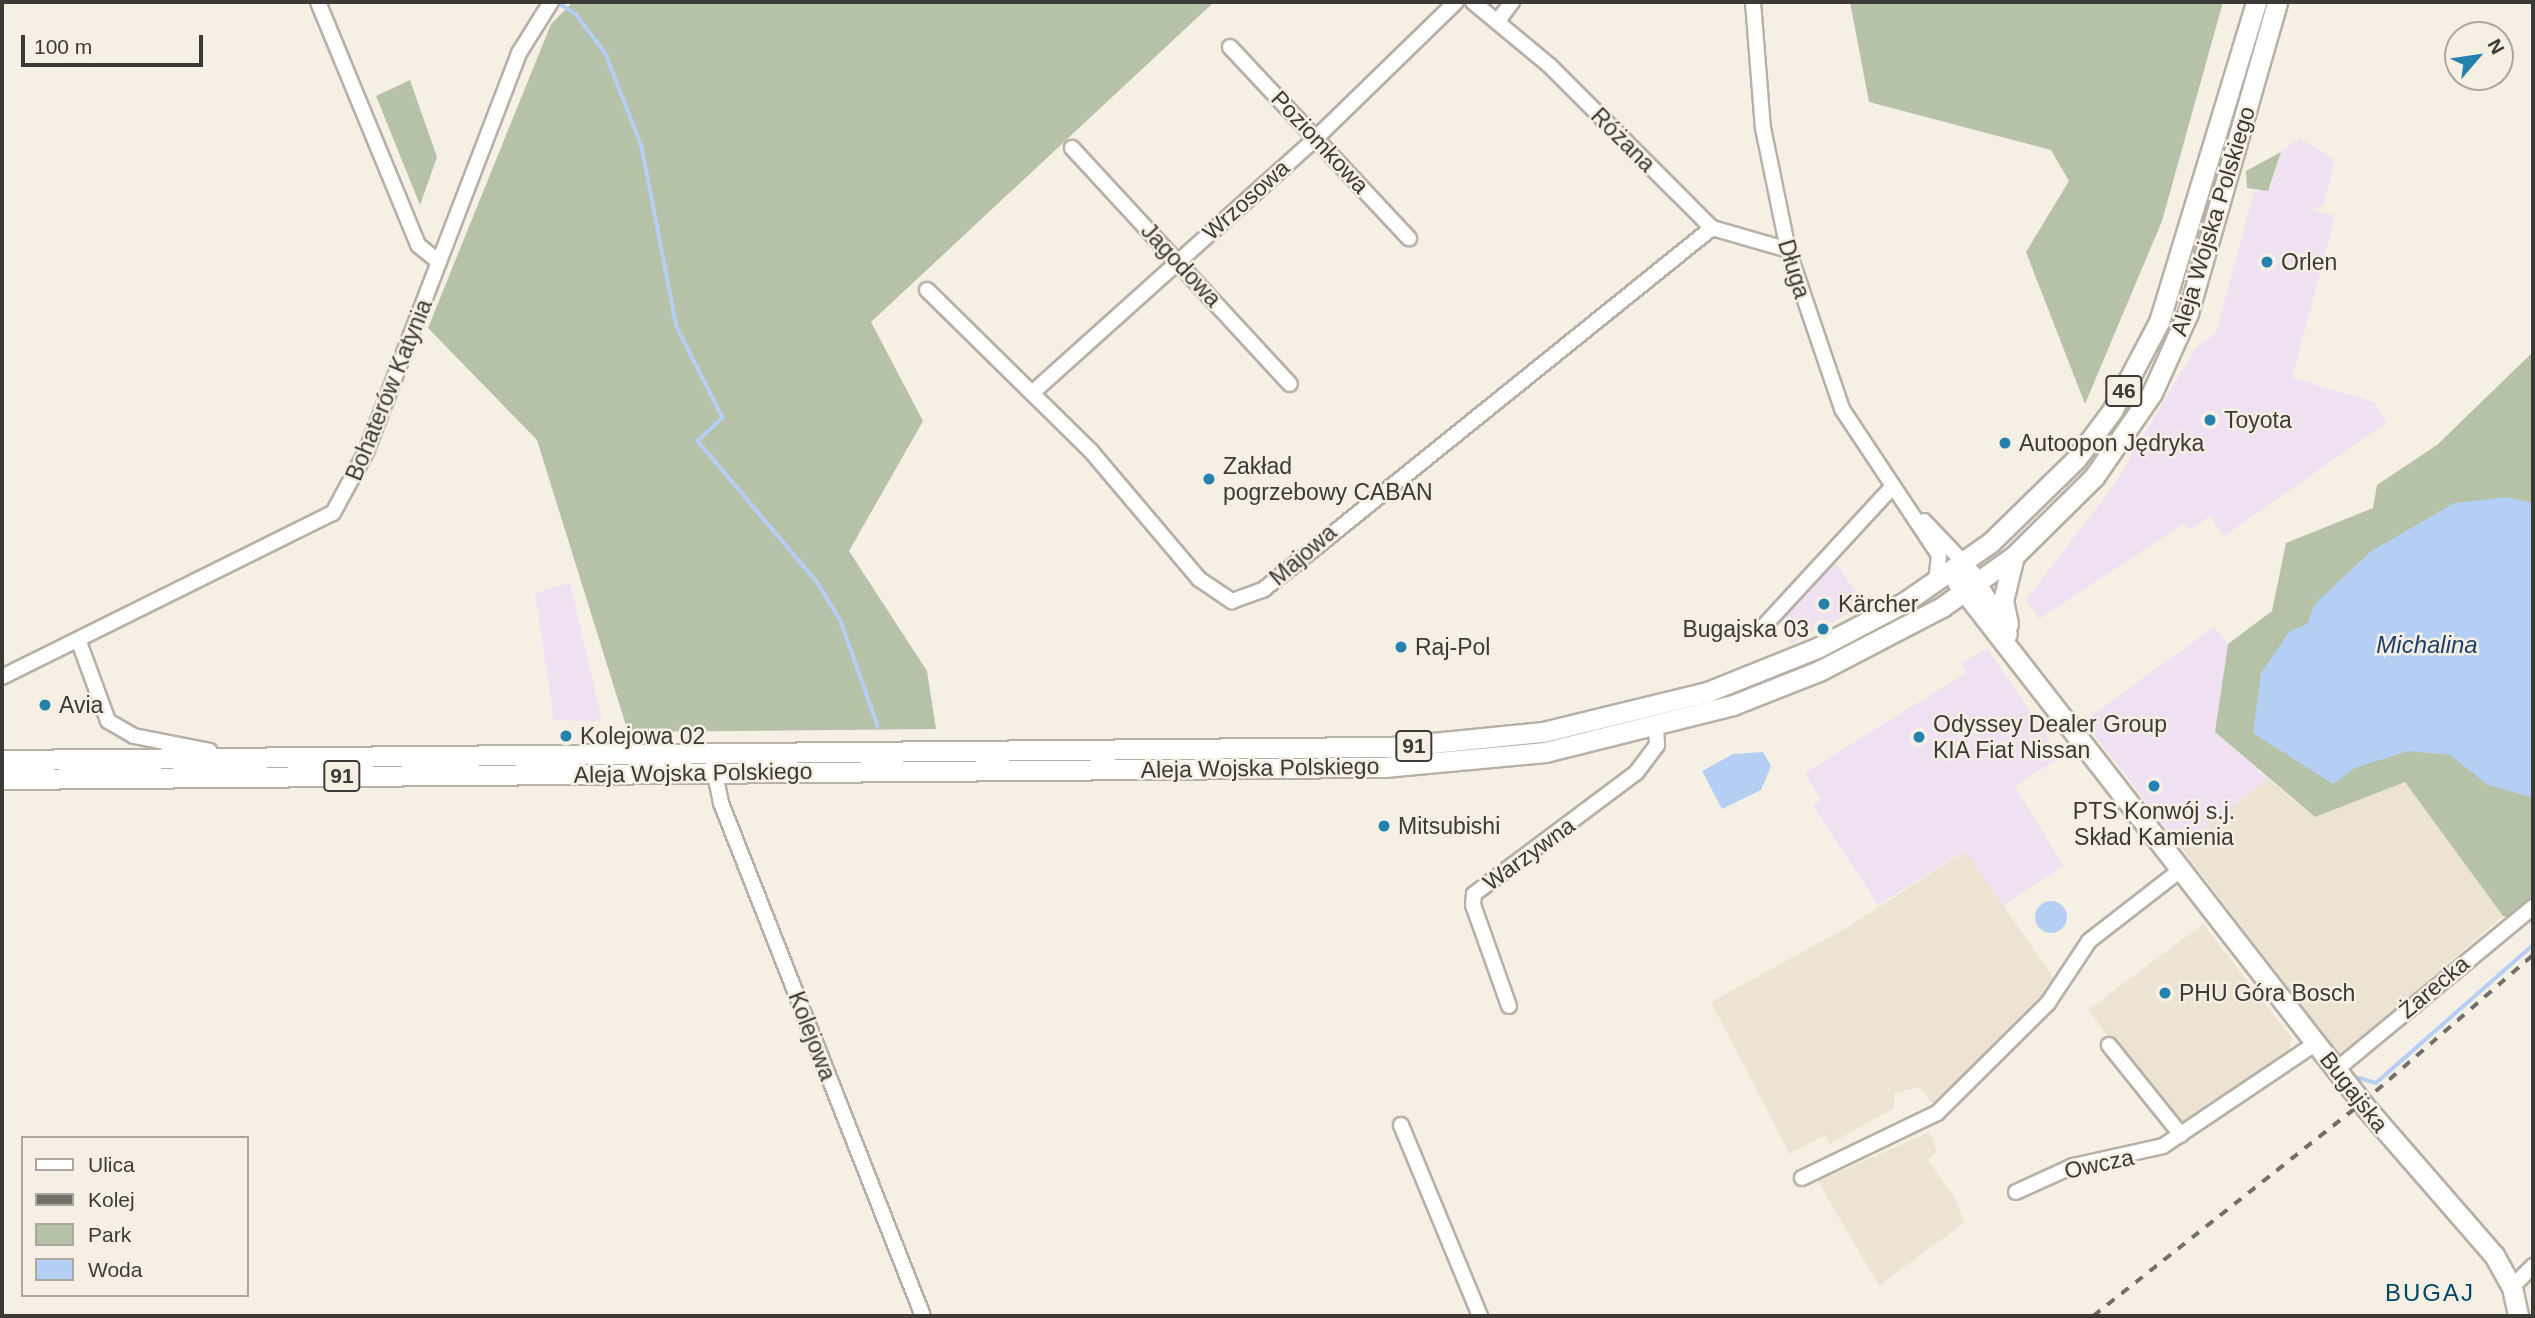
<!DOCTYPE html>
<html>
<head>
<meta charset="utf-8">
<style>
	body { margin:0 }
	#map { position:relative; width:2535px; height:1318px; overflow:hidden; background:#f5efe4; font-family:Helvetica,sans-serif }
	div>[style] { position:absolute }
	.commercial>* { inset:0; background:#efe0f2 }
	.built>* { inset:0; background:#ede3d2 }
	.green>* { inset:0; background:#b5c2a7 }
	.water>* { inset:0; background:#b5cff4 }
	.round { border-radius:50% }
	.stream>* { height:3.5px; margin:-1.75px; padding:0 1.75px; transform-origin:1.75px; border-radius:1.75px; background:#b5cff4 }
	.roads { filter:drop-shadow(2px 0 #b6b0a6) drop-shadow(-2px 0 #b6b0a6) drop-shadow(0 2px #b6b0a6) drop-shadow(0 -2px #b6b0a6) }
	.minor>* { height:14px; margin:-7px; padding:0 7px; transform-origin:7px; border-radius:7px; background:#fff }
	.major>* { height:19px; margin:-9.5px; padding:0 9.5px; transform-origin:9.5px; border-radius:9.5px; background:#fff }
	.rail>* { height:3.5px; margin-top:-1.75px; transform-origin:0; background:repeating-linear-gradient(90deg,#726f69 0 9px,transparent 0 18px) }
	.dots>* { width:19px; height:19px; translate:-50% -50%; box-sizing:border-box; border:4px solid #f5efe4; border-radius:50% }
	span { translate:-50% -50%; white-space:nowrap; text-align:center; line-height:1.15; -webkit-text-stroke:5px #f5efe4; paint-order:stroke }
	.shield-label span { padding:2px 5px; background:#f5efe4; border:2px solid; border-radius:5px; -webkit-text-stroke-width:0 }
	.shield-label { font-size:21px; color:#3c3a36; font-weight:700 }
	.street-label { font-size:23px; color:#3c3a36 }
	.poi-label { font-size:23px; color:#3c3a36 }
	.left { translate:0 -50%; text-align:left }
	.right { translate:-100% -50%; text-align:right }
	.water-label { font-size:24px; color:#1e3f6d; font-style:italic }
	.neighbourhood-label { font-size:24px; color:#004765; letter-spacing:2px }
	.frame { position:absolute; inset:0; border:4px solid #3c3a36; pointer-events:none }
	.legend { position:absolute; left:21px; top:1136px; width:228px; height:161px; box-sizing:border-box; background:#f5efe4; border:2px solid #aba79e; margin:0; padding:9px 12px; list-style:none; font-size:21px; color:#3c3a36 }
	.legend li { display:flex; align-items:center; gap:14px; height:35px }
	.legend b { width:35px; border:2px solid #aba79e }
	.north { position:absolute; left:2444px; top:21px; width:70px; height:70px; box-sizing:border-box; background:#f5efe4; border:2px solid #aba79e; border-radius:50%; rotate:61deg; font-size:19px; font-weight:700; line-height:28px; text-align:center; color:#3c3a36 }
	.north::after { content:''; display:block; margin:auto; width:24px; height:32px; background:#2582af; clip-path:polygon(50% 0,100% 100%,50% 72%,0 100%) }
	.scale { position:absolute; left:21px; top:35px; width:182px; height:32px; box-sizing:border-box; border:4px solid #3c3a36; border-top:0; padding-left:9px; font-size:21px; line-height:24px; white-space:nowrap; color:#3c3a36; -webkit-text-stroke:5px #f5efe4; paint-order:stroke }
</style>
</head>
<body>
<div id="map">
	<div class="commercial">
		<i style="clip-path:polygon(2299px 138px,2335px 160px,2324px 204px,2311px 210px,2335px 216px,2292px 378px,2374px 402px,2387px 422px,2224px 536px,2210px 516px,2190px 530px,2184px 523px,2039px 619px,2026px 600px,2114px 485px,2195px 349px,2216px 333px,2254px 192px,2270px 188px,2281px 152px)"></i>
		<i style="clip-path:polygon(1832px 558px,1865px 605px,1790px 644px,1781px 614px)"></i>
		<i style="clip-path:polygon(570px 583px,602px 721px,554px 720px,535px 593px)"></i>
		<i style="clip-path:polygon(2214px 627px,2228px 644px,2215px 732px,2268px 779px,2180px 846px,2084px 721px)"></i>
		<i style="clip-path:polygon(1987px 648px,2061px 757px,2015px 786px,2063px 866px,2002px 906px,1964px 851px,1878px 905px,1813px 805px,1821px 800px,1805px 773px,1966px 673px,1961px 664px)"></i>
	</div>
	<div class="built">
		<i style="clip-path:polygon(2268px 779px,2315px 817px,2405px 782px,2503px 916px,2340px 1056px,2180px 846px)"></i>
		<i style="clip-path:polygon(1965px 851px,2053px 977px,2051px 988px,1933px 1104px,1919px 1087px,1895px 1093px,1894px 1108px,1830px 1144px,1825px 1135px,1790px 1154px,1711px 1002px,1848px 927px)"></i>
		<i style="clip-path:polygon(2203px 924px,2292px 1038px,2287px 1058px,2178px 1125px,2088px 1010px)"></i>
		<i style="clip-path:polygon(1930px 1132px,1937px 1151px,1928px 1160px,1956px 1200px,1964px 1223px,1879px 1286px,1818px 1181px)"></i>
	</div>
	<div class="green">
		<i style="clip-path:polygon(573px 2px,1214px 2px,871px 322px,923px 421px,849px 551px,927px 671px,936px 729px,628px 732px,537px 440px,428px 328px,551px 24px)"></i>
		<i style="clip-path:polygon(1850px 2px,2223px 2px,2162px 221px,2085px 404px,2026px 252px,2069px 181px,2051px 150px,1869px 102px)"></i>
		<i style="clip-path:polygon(410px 80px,437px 157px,420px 205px,376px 96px)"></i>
		<i style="clip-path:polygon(2281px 152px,2268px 191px,2247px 188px,2246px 171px)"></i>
		<i style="clip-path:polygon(2533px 352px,2533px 907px,2517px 920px,2503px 916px,2405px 782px,2315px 817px,2215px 732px,2228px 644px,2272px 611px,2286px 543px,2373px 508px,2377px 485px,2437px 445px)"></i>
		<i style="clip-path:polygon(1926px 596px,1931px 603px,1847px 648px,1690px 710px)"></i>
	</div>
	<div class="water">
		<i style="clip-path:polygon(2507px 497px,2533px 503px,2533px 798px,2488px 785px,2450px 755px,2408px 751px,2355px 768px,2333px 784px,2253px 733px,2261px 673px,2289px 632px,2307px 624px,2314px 605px,2370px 552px,2454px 503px)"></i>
		<i style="clip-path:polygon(1763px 752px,1771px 766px,1761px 790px,1722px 809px,1702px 771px,1733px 754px)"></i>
		<i class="round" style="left:2035px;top:901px;width:32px;height:32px"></i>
	</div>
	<div class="stream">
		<i style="left:557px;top:2px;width:22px;rotate:32deg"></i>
		<i style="left:576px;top:14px;width:50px;rotate:53.1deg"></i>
		<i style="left:606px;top:54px;width:100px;rotate:68.8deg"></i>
		<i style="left:642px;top:147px;width:183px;rotate:79deg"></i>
		<i style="left:677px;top:327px;width:102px;rotate:63.2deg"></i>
		<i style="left:723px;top:418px;width:34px;rotate:137deg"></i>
		<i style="left:698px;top:441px;width:186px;rotate:49.8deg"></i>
		<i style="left:818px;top:583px;width:44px;rotate:58.8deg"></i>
		<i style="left:841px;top:621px;width:111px;rotate:70.6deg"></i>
		<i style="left:2359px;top:1078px;width:18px;rotate:16deg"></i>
		<i style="left:2376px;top:1083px;width:209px;rotate:-41.3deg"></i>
	</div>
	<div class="roads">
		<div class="minor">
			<i style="left:318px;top:2px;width:263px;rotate:67.6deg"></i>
			<i style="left:418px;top:245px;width:27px;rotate:39deg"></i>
			<i style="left:1473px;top:2px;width:100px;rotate:39.7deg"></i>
			<i style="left:1550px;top:66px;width:229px;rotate:45deg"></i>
			<i style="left:1712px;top:228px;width:79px;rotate:16.1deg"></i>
			<i style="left:1753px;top:2px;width:126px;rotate:85.5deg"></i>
			<i style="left:1763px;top:128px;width:125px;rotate:78.4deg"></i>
			<i style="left:1788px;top:250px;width:168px;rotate:71.2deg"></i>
			<i style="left:1842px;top:409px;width:175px;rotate:56.4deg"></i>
			<i style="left:1939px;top:555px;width:27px;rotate:96deg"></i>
			<i style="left:1497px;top:22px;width:25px;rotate:-53deg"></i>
			<i style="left:1230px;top:47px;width:262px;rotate:46.9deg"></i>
			<i style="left:1072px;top:148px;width:321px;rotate:47.3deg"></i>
			<i style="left:927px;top:290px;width:228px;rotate:44.5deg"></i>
			<i style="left:1090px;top:450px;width:169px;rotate:49.8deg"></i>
			<i style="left:1199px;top:579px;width:40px;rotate:34deg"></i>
			<i style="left:1232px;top:601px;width:33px;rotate:-20deg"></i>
			<i style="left:1263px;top:590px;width:577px;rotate:-38.88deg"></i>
			<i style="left:1032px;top:393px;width:382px;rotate:-41.9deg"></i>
			<i style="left:1316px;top:138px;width:195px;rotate:-44.2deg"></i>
			<i style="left:1924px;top:521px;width:58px;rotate:46.4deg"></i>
			<i style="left:1764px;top:626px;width:190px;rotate:-47.3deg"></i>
			<i style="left:79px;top:642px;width:84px;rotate:69.8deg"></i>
			<i style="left:108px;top:721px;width:30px;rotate:30deg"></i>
			<i style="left:134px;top:736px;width:77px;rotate:11.2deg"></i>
			<i style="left:2px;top:677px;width:369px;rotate:-26.4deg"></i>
			<i style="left:333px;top:513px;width:69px;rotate:-61.6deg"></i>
			<i style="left:366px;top:452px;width:427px;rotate:-69deg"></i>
			<i style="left:519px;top:53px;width:60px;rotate:-57.9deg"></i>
			<i style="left:713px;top:765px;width:39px;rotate:78deg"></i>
			<i style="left:721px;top:803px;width:551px;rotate:68.51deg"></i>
			<i style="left:1509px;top:1006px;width:107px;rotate:-109.6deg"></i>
			<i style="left:1473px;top:905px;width:11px;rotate:-85deg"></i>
			<i style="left:1474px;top:894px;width:202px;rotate:-36.8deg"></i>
			<i style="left:1636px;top:773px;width:35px;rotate:-53deg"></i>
			<i style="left:1657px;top:745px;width:17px;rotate:-93deg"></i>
			<i style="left:2109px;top:1045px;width:115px;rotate:51.3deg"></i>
			<i style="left:2336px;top:1070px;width:256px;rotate:-39.6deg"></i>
			<i style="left:1401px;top:1125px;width:207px;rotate:67.5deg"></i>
			<i style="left:1802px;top:1178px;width:150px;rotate:-25.7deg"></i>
			<i style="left:1937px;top:1113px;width:156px;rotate:-44.7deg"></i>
			<i style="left:2048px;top:1003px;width:74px;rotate:-56.5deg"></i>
			<i style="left:2089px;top:941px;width:119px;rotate:-37.8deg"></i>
			<i style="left:2016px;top:1192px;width:63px;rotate:-24.5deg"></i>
			<i style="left:2073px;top:1166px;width:92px;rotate:-12.5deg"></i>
			<i style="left:2163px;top:1146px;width:184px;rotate:-33.9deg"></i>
			<i style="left:2512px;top:1287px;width:30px;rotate:-45deg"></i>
		</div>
		<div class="major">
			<i style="left:1970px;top:573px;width:71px;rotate:58.8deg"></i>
			<i style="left:1957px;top:582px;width:668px;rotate:52.12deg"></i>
			<i style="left:2367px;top:1109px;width:194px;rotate:49deg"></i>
			<i style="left:2494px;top:1255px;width:37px;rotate:61deg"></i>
			<i style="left:2512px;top:1287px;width:30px;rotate:78deg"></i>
			<i style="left:2008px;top:624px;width:24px;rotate:-102deg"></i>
			<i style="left:2003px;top:601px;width:46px;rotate:-76.3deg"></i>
			<i style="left:2px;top:760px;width:1390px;rotate:-0.54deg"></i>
			<i style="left:1392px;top:747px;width:152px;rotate:-5.7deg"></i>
			<i style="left:1543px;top:732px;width:169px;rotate:-13.7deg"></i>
			<i style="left:1707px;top:692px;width:118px;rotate:-21.8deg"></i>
			<i style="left:1817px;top:648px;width:99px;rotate:-27.6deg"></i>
			<i style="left:1905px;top:602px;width:103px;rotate:-34.8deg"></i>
			<i style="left:1990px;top:543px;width:120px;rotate:-44.3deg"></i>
			<i style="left:2076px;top:459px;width:60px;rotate:-53.1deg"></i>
			<i style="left:2112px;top:411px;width:101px;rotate:-62.2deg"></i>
			<i style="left:2159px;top:322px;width:334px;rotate:-73.1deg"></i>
			<i style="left:2px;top:779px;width:1382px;rotate:-0.5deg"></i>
			<i style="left:1384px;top:767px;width:162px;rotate:-5.3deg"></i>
			<i style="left:1545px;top:752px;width:194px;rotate:-14deg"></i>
			<i style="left:1733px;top:705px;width:92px;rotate:-21.6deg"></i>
			<i style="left:1819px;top:671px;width:139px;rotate:-27.5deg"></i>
			<i style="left:1942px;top:607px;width:88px;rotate:-35.3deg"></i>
			<i style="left:2014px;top:556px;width:112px;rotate:-44.6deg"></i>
			<i style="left:2094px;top:477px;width:102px;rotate:-55.4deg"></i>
			<i style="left:2152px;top:393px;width:88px;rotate:-65.8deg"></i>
			<i style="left:2188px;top:313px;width:323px;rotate:-74deg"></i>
		</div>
	</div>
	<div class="rail">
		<i style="left:2093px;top:1316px;width:343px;rotate:-38.4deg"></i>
		<i style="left:2362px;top:1103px;width:226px;rotate:-40.9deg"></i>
	</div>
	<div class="dots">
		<i style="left:2267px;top:262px;background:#2582af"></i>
		<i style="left:2210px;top:420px;background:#2582af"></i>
		<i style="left:2005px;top:443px;background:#2582af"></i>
		<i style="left:1209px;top:479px;background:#2582af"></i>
		<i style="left:1824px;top:604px;background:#2582af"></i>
		<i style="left:1823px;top:629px;background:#2582af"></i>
		<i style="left:1401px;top:647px;background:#2582af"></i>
		<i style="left:45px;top:705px;background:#2582af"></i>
		<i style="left:566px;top:736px;background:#2582af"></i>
		<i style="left:1919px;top:737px;background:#2582af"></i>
		<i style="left:2154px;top:786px;background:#2582af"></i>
		<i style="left:1384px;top:826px;background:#2582af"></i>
		<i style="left:2165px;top:993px;background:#2582af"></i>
	</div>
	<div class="shield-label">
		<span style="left:2124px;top:391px">46</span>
		<span style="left:1414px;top:746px">91</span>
		<span style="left:342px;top:776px">91</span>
	</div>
	<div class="street-label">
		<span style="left:1623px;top:140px;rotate:45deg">Różana</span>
		<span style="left:1320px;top:142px;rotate:47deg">Poziomkowa</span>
		<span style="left:1246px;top:200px;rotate:-42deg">Wrzosowa</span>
		<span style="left:2213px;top:221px;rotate:-73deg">Aleja Wojska Polskiego</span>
		<span style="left:1181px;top:265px;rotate:47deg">Jagodowa</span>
		<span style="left:1794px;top:269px;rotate:73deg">Długa</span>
		<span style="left:389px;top:390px;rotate:-68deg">Bohaterów Katynia</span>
		<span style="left:1303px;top:555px;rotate:-41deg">Majowa</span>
		<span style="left:1260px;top:768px;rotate:-1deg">Aleja Wojska Polskiego</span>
		<span style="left:693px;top:773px;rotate:-1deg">Aleja Wojska Polskiego</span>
		<span style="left:1529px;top:854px;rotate:-36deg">Warzywna</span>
		<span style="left:2434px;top:987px;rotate:-40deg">Żarecka</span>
		<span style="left:812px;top:1036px;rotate:69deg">Kolejowa</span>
		<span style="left:2354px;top:1092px;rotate:52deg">Bugajska</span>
		<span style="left:2099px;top:1164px;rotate:-12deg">Owcza</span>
	</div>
	<div class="poi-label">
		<span class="left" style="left:2281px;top:262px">Orlen</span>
		<span class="left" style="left:2224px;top:420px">Toyota</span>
		<span class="left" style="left:2019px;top:443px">Autoopon Jędryka</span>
		<span class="left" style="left:1223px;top:479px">Zakład<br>pogrzebowy CABAN</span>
		<span class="left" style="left:1838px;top:604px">Kärcher</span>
		<span class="right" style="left:1809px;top:629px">Bugajska 03</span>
		<span class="left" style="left:1415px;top:647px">Raj-Pol</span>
		<span class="left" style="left:59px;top:705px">Avia</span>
		<span class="left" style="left:1933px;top:737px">Odyssey Dealer Group<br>KIA Fiat Nissan</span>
		<span class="left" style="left:580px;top:736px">Kolejowa 02</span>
		<span style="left:2154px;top:824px">PTS Konwój s.j.<br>Skład Kamienia</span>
		<span class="left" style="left:1398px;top:826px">Mitsubishi</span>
		<span class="left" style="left:2179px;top:993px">PHU Góra Bosch</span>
	</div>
	<div class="water-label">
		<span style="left:2427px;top:645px">Michalina</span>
	</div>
	<div class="neighbourhood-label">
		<span style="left:2430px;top:1293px">BUGAJ</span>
	</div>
	<div class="frame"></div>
	<ul class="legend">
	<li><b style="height:9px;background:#fff"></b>Ulica</li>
	<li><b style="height:9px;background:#726f69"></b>Kolej</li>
	<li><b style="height:19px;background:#b5c2a7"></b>Park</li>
	<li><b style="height:19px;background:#b5cff4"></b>Woda</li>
	</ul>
	<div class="north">N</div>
	<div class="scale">100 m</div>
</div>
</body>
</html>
